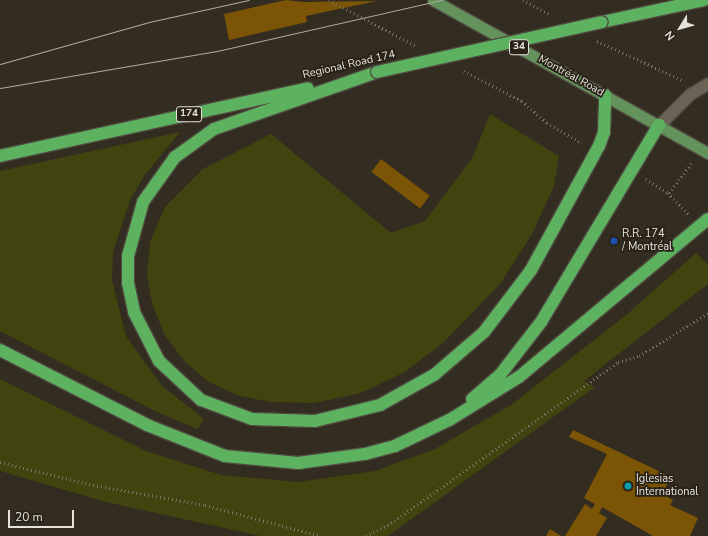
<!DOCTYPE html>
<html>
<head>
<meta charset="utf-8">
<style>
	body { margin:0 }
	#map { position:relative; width:708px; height:536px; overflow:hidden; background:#332c21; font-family:"Nunito Sans",sans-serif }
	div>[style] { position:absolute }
	.green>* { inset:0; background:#42440f }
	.building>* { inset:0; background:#7b5405; transform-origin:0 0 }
	.path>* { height:2.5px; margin-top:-1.25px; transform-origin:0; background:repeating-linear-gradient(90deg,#79736a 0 1px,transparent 0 4px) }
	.roads { filter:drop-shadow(1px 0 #504a41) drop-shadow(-1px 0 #504a41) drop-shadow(0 1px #504a41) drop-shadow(0 -1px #504a41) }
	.service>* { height:11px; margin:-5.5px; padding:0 5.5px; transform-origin:5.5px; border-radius:5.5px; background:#6c6357 }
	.primary>* { height:11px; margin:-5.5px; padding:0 5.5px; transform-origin:5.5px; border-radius:5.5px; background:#63925c }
	.motorway>* { height:12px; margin:-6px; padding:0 6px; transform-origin:6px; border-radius:6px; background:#5db260 }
	.tram>* { height:1px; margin:-0.5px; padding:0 0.5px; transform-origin:0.5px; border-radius:0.5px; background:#b0aba2 }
	.bridges { filter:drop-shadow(1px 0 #504a41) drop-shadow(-1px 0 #504a41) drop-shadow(0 1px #504a41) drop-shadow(0 -1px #504a41) }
	.motorway-bridge>* { height:12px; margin:-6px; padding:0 6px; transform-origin:6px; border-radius:6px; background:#5db260 }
	.dots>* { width:11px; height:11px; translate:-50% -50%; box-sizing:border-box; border:2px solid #292217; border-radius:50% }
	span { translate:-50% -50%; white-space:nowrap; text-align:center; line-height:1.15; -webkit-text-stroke:3.5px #292217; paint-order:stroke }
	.shield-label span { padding:1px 3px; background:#292217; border:1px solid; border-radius:3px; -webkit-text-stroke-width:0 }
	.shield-label { font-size:10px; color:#e7e3dc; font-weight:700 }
	.street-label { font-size:11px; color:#e7e3dc }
	.poi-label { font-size:11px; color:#e7e3dc }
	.left { translate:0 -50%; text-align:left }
	.north { position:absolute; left:660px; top:8px; width:40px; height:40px; -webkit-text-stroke:3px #292217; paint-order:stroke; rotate:233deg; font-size:11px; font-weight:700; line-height:16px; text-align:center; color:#e7e3dc }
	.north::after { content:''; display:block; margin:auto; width:14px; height:18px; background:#e7e3dc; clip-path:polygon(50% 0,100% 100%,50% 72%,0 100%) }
	.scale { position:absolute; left:8px; top:510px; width:66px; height:18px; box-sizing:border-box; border:2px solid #e7e3dc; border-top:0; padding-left:5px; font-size:12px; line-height:14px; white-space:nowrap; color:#e7e3dc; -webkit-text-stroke:3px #292217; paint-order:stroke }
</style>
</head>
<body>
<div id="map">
	<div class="green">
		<i style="clip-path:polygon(490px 114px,559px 156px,554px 186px,532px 234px,500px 284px,443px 343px,405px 372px,361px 393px,314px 403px,272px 402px,239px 396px,209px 382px,185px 362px,164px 334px,152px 303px,147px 275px,150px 242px,165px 207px,203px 169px,271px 134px,391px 233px,425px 221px,473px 157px)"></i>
		<i style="clip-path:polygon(180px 132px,144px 176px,130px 200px,113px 252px,112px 280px,126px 336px,162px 386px,204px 419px,198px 429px,157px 412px,0 331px,0 171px)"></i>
		<i style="clip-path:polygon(696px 253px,708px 265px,708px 284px,584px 381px,595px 387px,388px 536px,261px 536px,106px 502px,0 471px,0 379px,146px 451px,221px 475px,298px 482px,375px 471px,435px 449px,511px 405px,625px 316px)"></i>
	</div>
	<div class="building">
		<i style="clip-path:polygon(286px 0,302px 2px,377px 1px,306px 16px,307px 22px,229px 40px,224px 14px)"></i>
		<i style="left:381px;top:159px;width:61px;height:16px;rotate:37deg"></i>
		<i style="clip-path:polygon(573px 430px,671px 477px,662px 494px,673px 500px,670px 505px,698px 518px,690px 536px,653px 536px,602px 507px,599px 513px,607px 518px,596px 536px,565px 536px,585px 504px,592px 509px,595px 504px,584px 498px,607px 454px,569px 437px)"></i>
		<i style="clip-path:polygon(550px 529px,561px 536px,546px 536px)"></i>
	</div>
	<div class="path">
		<i style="left:329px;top:0;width:98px;rotate:27.9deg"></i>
		<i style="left:523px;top:0;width:32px;rotate:28deg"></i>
		<i style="left:597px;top:41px;width:94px;rotate:24.6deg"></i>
		<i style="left:464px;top:71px;width:65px;rotate:27.3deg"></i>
		<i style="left:522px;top:101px;width:33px;rotate:41deg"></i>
		<i style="left:547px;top:123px;width:40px;rotate:29.7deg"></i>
		<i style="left:646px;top:179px;width:26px;rotate:32deg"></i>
		<i style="left:668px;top:193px;width:29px;rotate:46deg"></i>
		<i style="left:669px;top:193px;width:39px;rotate:-53deg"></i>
		<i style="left:0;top:462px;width:96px;rotate:13.9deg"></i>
		<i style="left:93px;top:485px;width:114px;rotate:10.1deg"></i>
		<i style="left:205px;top:505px;width:120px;rotate:15deg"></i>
		<i style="left:366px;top:536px;width:28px;rotate:-27deg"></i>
		<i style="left:391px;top:523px;width:278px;rotate:-35.3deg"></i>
		<i style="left:618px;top:362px;width:22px;rotate:-16deg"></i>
		<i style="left:639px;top:356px;width:81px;rotate:-31.9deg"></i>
	</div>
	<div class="roads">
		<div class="service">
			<i style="left:659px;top:125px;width:44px;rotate:-45deg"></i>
			<i style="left:690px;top:94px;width:21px;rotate:-31deg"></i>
		</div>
		<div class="primary">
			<i style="left:433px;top:0;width:315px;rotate:29.1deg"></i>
		</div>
		<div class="motorway">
			<i style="left:602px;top:22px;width:104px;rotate:-12.2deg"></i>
			<i style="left:377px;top:72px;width:173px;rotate:160.7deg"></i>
			<i style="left:214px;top:129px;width:48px;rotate:144.3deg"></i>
			<i style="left:175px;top:157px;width:55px;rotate:125.4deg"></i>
			<i style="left:143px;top:202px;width:56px;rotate:105.5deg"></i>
			<i style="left:128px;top:256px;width:27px;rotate:90deg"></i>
			<i style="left:128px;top:283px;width:30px;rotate:78deg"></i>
			<i style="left:134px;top:312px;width:55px;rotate:63deg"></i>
			<i style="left:159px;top:361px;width:57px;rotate:42.9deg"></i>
			<i style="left:201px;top:400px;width:54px;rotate:20.4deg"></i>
			<i style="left:252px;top:419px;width:63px;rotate:1.8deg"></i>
			<i style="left:315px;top:421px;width:67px;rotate:-13.8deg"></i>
			<i style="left:380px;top:405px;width:62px;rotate:-29.1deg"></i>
			<i style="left:434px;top:375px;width:66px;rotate:-40.7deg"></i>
			<i style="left:484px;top:332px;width:78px;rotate:-52.8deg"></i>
			<i style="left:531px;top:270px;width:141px;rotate:-61.3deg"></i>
			<i style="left:599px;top:146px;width:15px;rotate:-70deg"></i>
			<i style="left:604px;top:132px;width:37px;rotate:-88deg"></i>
			<i style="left:0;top:156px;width:315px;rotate:-12.4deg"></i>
			<i style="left:0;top:350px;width:165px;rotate:27deg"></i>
			<i style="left:147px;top:425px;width:84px;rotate:21.7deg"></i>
			<i style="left:225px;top:456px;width:73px;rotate:5.5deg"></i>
			<i style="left:298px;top:463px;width:68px;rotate:-7.7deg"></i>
			<i style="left:365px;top:454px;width:31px;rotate:-15deg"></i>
			<i style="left:395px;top:446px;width:62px;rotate:-25.7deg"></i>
			<i style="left:451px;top:419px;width:80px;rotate:-31.7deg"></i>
			<i style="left:519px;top:377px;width:246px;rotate:-39.9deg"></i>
			<i style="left:472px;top:399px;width:37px;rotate:-41deg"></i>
			<i style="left:500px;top:375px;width:67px;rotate:-52.3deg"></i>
			<i style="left:541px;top:322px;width:230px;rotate:-59.1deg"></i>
		</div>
	</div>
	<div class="tram">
		<i style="left:0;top:64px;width:155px;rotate:-15.7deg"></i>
		<i style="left:149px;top:22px;width:102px;rotate:-12.4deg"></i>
		<i style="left:0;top:88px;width:220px;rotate:-9.7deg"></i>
		<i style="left:217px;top:51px;width:231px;rotate:-12.8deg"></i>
	</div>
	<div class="bridges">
		<div class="motorway-bridge">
			<i style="left:377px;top:72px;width:230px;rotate:-12.5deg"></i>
		</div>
	</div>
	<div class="dots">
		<i style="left:614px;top:241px;background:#1a4fb4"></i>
		<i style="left:628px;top:486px;background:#0f9aa8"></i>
	</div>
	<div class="shield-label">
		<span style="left:519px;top:47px">34</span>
		<span style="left:189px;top:114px">174</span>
	</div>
	<div class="street-label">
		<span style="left:349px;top:65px;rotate:-13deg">Regional Road 174</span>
		<span style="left:571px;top:76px;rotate:29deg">Montréal Road</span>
	</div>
	<div class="poi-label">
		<span class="left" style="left:622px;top:241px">R.R. 174<br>/ Montréal</span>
		<span class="left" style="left:636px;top:486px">Iglesias<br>International</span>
	</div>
	<div class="north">N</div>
	<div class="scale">20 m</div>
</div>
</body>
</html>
